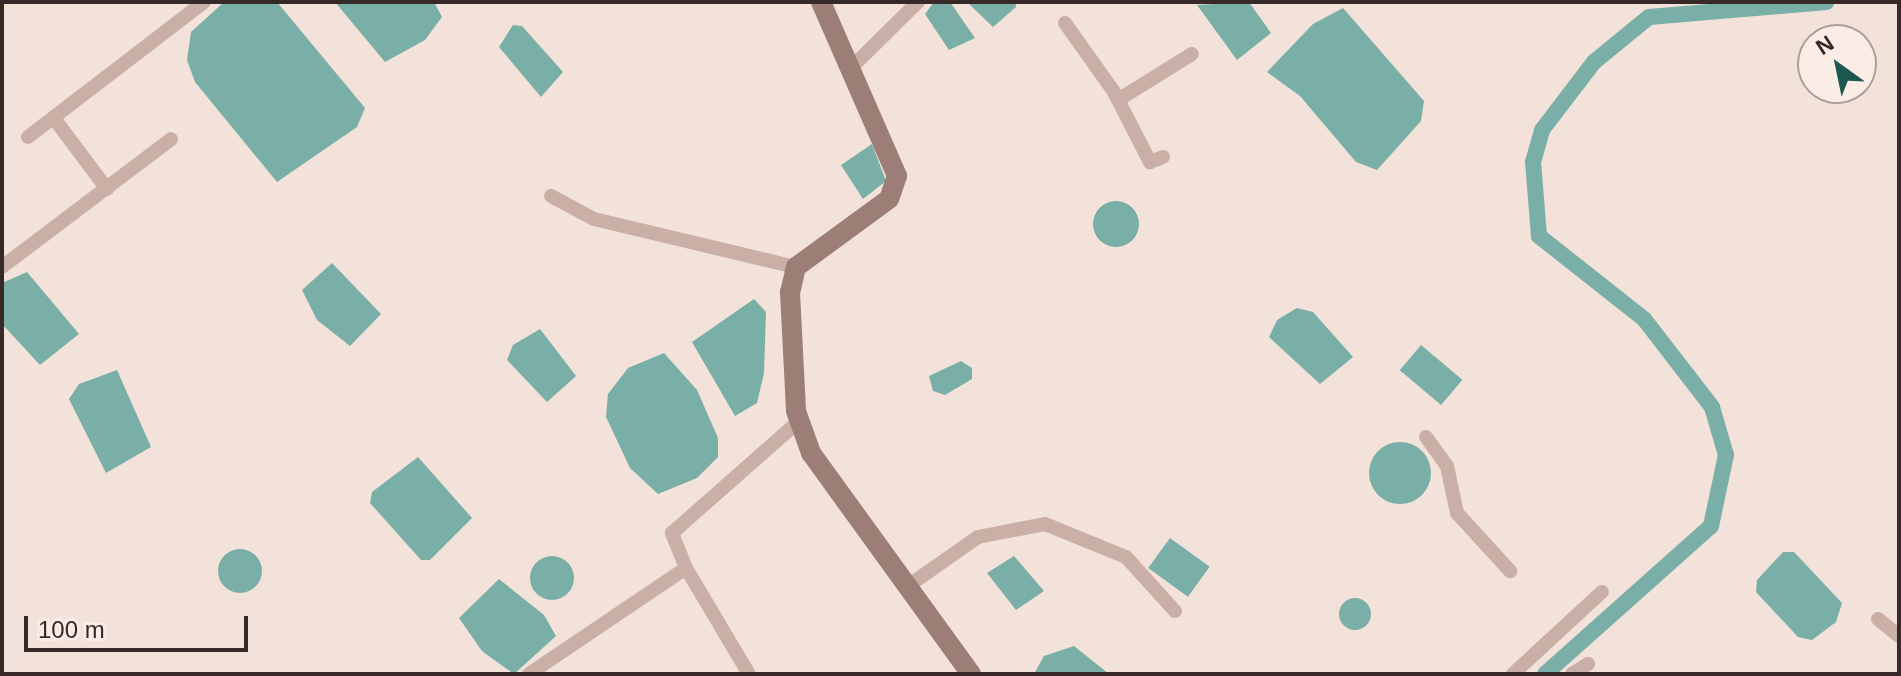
<!DOCTYPE html>
<html>
<head>
<meta charset="utf-8">
<style>
	body { margin:0 }
	#map { position:relative; width:1901px; height:676px; overflow:hidden; background:#f2e2da; font-family:Arial,sans-serif }
	div>[style] { position:absolute }
	.water>* { inset:0; background:#79afa7; transform-origin:0 0 }
	.round { border-radius:50% }
	.canal>* { height:16px; margin:-8px; padding:0 8px; transform-origin:8px; border-radius:8px; background:#79afa7 }
	.street>* { height:14px; margin:-7px; padding:0 7px; transform-origin:7px; border-radius:7px; background:#caafa6 }
	.secondary>* { height:20px; margin:-10px; padding:0 10px; transform-origin:10px; border-radius:10px; background:#9d7e77 }
	span { translate:-50% -50%; white-space:nowrap; text-align:center; line-height:1.15; -webkit-text-stroke:8px #f9ede6; paint-order:stroke }
	.frame { position:absolute; inset:0; border:4px solid #362927; pointer-events:none }
	.north { position:absolute; left:1797px; top:24px; width:80px; height:80px; box-sizing:border-box; background:#f9ede6; border:2px solid #ab9f9a; border-radius:50%; rotate:327deg; font-size:22px; font-weight:700; line-height:32px; text-align:center; color:#362927 }
	.north::after { content:''; display:block; margin:auto; width:28px; height:36px; background:#1c5850; clip-path:polygon(50% 0,100% 100%,50% 72%,0 100%) }
	.scale { position:absolute; left:24px; top:616px; width:224px; height:36px; box-sizing:border-box; border:4px solid #362927; border-top:0; padding-left:10px; font-size:24px; line-height:28px; white-space:nowrap; color:#362927; -webkit-text-stroke:6px #f9ede6; paint-order:stroke }
</style>
</head>
<body>
<div id="map">
	<div class="water">
		<i style="clip-path:polygon(224px 2px,277px 2px,365px 108px,357px 127px,277px 182px,195px 82px,187px 60px,191px 32px)"></i>
		<i style="clip-path:polygon(335px 2px,434px 2px,442px 17px,425px 40px,385px 62px)"></i>
		<i style="clip-path:polygon(934px 2px,950px 2px,975px 38px,949px 50px,925px 14px)"></i>
		<i style="clip-path:polygon(967px 2px,1016px 2px,1016px 7px,993px 27px)"></i>
		<i style="clip-path:polygon(1249px 2px,1271px 33px,1237px 60px,1197px 5px)"></i>
		<i style="clip-path:polygon(1343px 8px,1424px 101px,1421px 121px,1377px 170px,1356px 162px,1300px 96px,1267px 72px,1313px 24px)"></i>
		<i style="clip-path:polygon(513px 25px,522px 26px,563px 72px,541px 97px,499px 47px)"></i>
		<i style="clip-path:polygon(872px 144px,886px 181px,863px 199px,841px 165px)"></i>
		<i class="round" style="left:1093px;top:201px;width:46px;height:46px"></i>
		<i style="clip-path:polygon(332px 263px,381px 314px,350px 346px,317px 320px,302px 290px)"></i>
		<i style="clip-path:polygon(27px 272px,79px 334px,40px 365px,2px 324px,2px 283px)"></i>
		<i style="clip-path:polygon(754px 299px,766px 312px,764px 373px,757px 403px,735px 416px,692px 342px)"></i>
		<i style="clip-path:polygon(1297px 308px,1313px 312px,1353px 357px,1320px 384px,1269px 337px,1277px 320px)"></i>
		<i style="clip-path:polygon(540px 329px,576px 376px,547px 402px,507px 360px,513px 345px)"></i>
		<i style="left:1421px;top:345px;width:54px;height:33px;rotate:40deg"></i>
		<i style="clip-path:polygon(664px 353px,697px 390px,718px 438px,718px 457px,697px 478px,658px 494px,630px 468px,606px 417px,608px 394px,628px 368px)"></i>
		<i style="clip-path:polygon(961px 361px,972px 368px,972px 379px,945px 395px,933px 391px,929px 376px)"></i>
		<i style="clip-path:polygon(117px 370px,151px 447px,106px 473px,69px 399px,79px 384px)"></i>
		<i class="round" style="left:1369px;top:442px;width:62px;height:62px"></i>
		<i style="clip-path:polygon(418px 457px,472px 518px,430px 560px,421px 560px,370px 503px,372px 492px)"></i>
		<i style="left:1170px;top:538px;width:49px;height:37px;rotate:36deg"></i>
		<i class="round" style="left:218px;top:549px;width:44px;height:44px"></i>
		<i style="clip-path:polygon(1783px 552px,1794px 552px,1842px 603px,1836px 622px,1812px 640px,1798px 637px,1756px 592px,1757px 580px)"></i>
		<i class="round" style="left:530px;top:556px;width:44px;height:44px"></i>
		<i style="clip-path:polygon(1014px 556px,1044px 591px,1016px 610px,987px 573px)"></i>
		<i style="clip-path:polygon(499px 579px,544px 615px,556px 636px,514px 674px,482px 651px,459px 618px)"></i>
		<i class="round" style="left:1339px;top:598px;width:32px;height:32px"></i>
		<i style="clip-path:polygon(1074px 646px,1109px 674px,1034px 674px,1044px 656px)"></i>
	</div>
	<div class="canal">
		<i style="left:1545px;top:674px;width:222px;rotate:-41.7deg"></i>
		<i style="left:1711px;top:526px;width:73px;rotate:-78.1deg"></i>
		<i style="left:1726px;top:455px;width:50px;rotate:-106.3deg"></i>
		<i style="left:1712px;top:407px;width:111px;rotate:-127.7deg"></i>
		<i style="left:1644px;top:319px;width:134px;rotate:-141.7deg"></i>
		<i style="left:1539px;top:236px;width:74px;rotate:-94.6deg"></i>
		<i style="left:1533px;top:162px;width:33px;rotate:-74deg"></i>
		<i style="left:1542px;top:130px;width:86px;rotate:-52.6deg"></i>
		<i style="left:1594px;top:62px;width:71px;rotate:-39.3deg"></i>
		<i style="left:1649px;top:17px;width:178px;rotate:-4.8deg"></i>
	</div>
	<div class="street">
		<i style="left:1065px;top:23px;width:85px;rotate:54.6deg"></i>
		<i style="left:1114px;top:92px;width:79px;rotate:62.8deg"></i>
		<i style="left:1150px;top:162px;width:14px;rotate:-21deg"></i>
		<i style="left:853px;top:66px;width:91px;rotate:-44.6deg"></i>
		<i style="left:1118px;top:100px;width:87px;rotate:-31.9deg"></i>
		<i style="left:56px;top:121px;width:85px;rotate:53.1deg"></i>
		<i style="left:28px;top:137px;width:222px;rotate:-37.5deg"></i>
		<i style="left:551px;top:196px;width:49px;rotate:28.1deg"></i>
		<i style="left:594px;top:219px;width:208px;rotate:13.4deg"></i>
		<i style="left:2px;top:267px;width:212px;rotate:-37.1deg"></i>
		<i style="left:1426px;top:437px;width:36px;rotate:54deg"></i>
		<i style="left:1447px;top:466px;width:48px;rotate:78deg"></i>
		<i style="left:1457px;top:513px;width:79px;rotate:47.6deg"></i>
		<i style="left:686px;top:568px;width:38px;rotate:-112deg"></i>
		<i style="left:672px;top:533px;width:168px;rotate:-41.4deg"></i>
		<i style="left:908px;top:586px;width:85px;rotate:-35deg"></i>
		<i style="left:978px;top:537px;width:68px;rotate:-11deg"></i>
		<i style="left:1045px;top:524px;width:87px;rotate:22.2deg"></i>
		<i style="left:1126px;top:557px;width:73px;rotate:47.8deg"></i>
		<i style="left:1878px;top:619px;width:27px;rotate:39deg"></i>
		<i style="left:529px;top:674px;width:189px;rotate:-34deg"></i>
		<i style="left:686px;top:568px;width:123px;rotate:59.3deg"></i>
		<i style="left:1513px;top:674px;width:121px;rotate:-42.7deg"></i>
		<i style="left:1572px;top:674px;width:19px;rotate:-32deg"></i>
	</div>
	<div class="secondary">
		<i style="left:821px;top:2px;width:190px;rotate:66.4deg"></i>
		<i style="left:897px;top:176px;width:24px;rotate:109deg"></i>
		<i style="left:889px;top:199px;width:115px;rotate:143.8deg"></i>
		<i style="left:796px;top:267px;width:26px;rotate:103deg"></i>
		<i style="left:790px;top:292px;width:119px;rotate:87.1deg"></i>
		<i style="left:796px;top:411px;width:45px;rotate:70.3deg"></i>
		<i style="left:811px;top:453px;width:273px;rotate:54.1deg"></i>
	</div>
	<div class="frame"></div>
	<div class="north">N</div>
	<div class="scale">100 m</div>
</div>
</body>
</html>
